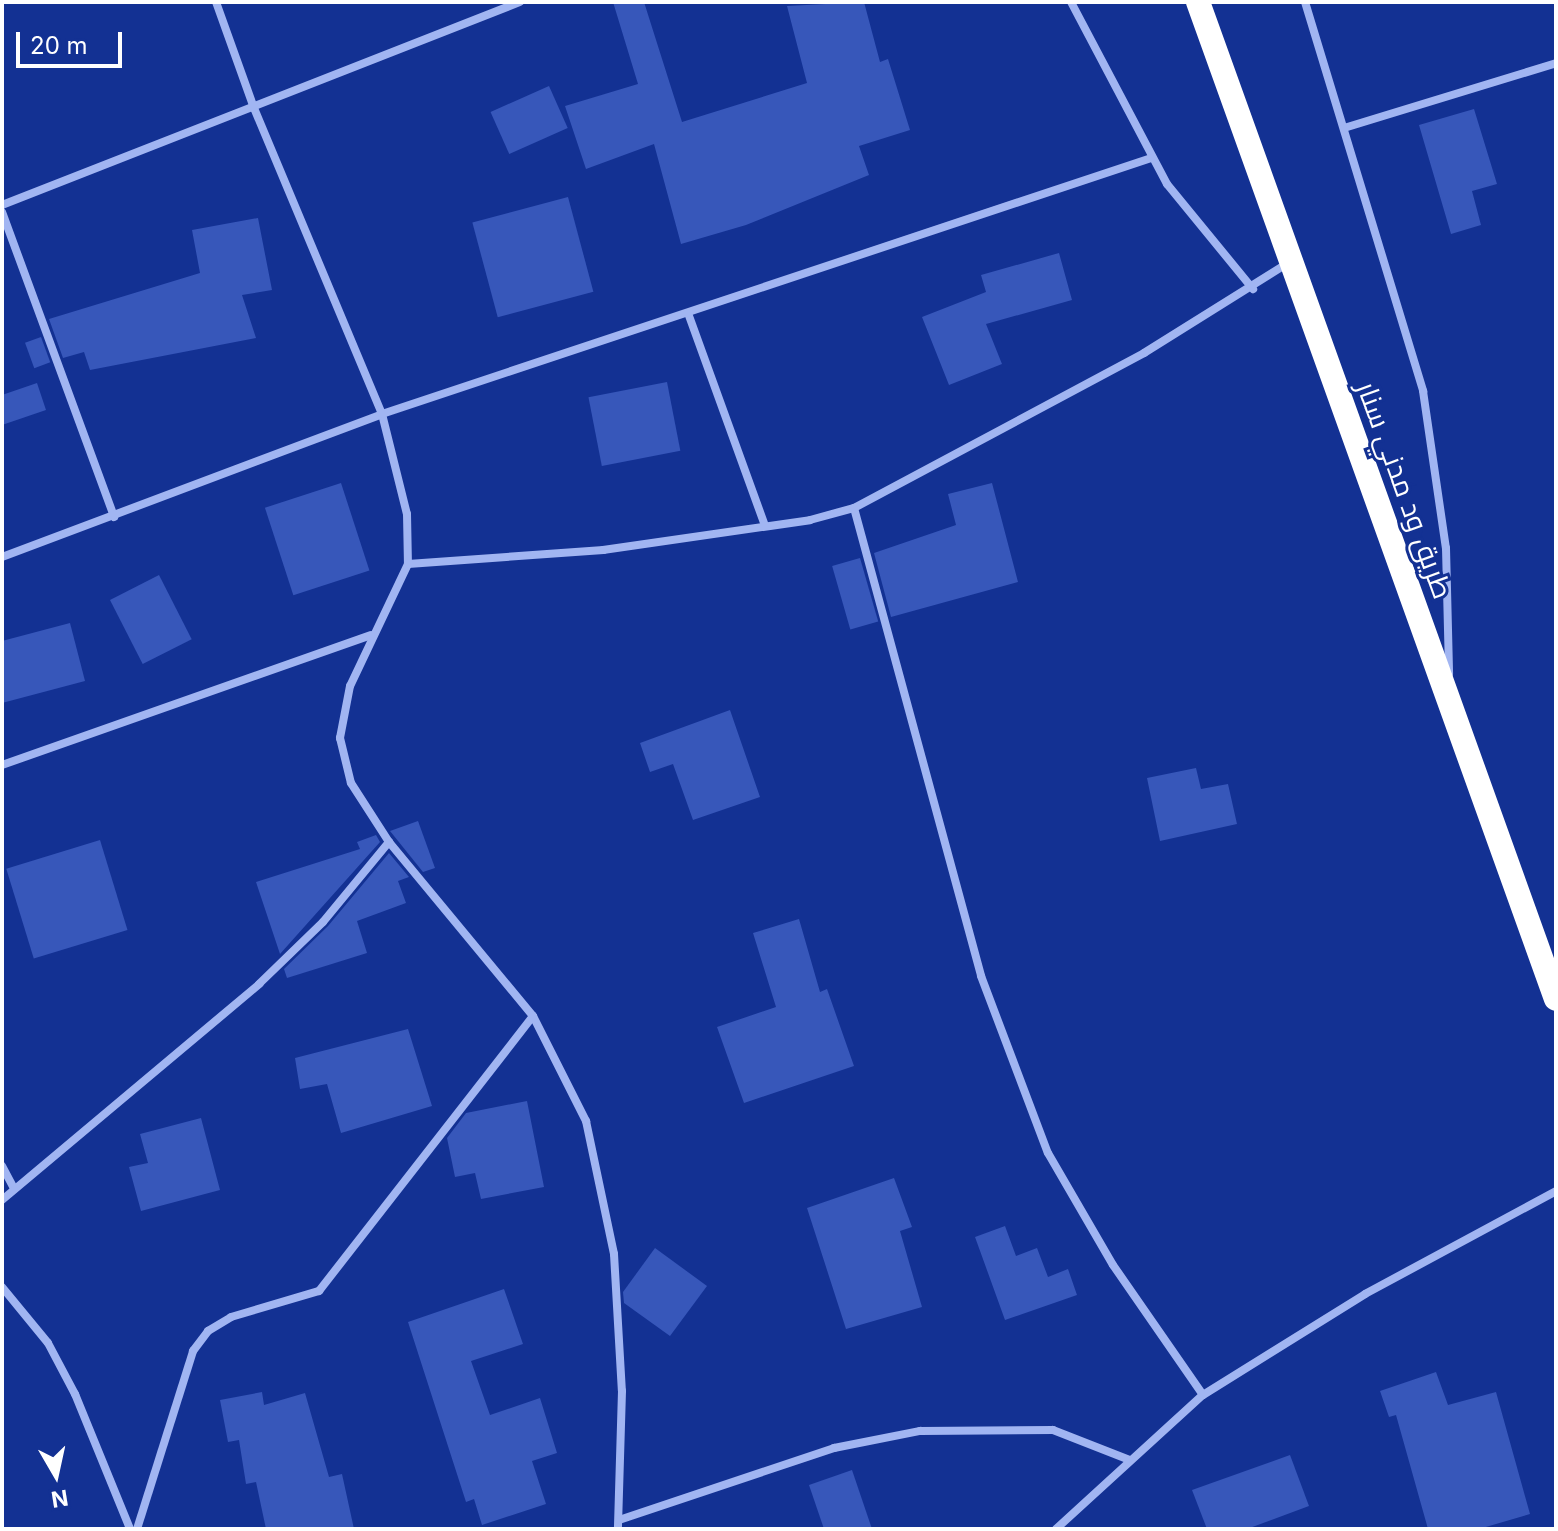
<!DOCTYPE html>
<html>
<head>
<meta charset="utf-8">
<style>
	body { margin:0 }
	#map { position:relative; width:1558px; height:1531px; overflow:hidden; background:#133193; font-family:Inter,Cairo,sans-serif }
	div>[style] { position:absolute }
	.building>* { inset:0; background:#3757ba; transform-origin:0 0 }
	.street>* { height:8px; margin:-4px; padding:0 4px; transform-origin:4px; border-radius:4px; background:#a1b5f2 }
	.highway>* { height:24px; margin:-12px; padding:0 12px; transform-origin:12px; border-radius:12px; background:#fff }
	span { translate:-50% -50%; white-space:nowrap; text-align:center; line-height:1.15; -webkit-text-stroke:6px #133193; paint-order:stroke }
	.street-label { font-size:28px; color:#fff }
	.frame { position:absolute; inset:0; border:4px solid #fff; pointer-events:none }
	.north { position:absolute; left:16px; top:1435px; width:80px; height:80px; -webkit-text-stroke:6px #133193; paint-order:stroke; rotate:171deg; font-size:22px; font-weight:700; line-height:32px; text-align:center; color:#fff }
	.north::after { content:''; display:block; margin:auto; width:28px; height:36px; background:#fff; clip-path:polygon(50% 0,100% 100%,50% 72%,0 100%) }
	.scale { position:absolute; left:16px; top:32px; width:106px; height:36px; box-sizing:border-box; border:4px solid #fff; border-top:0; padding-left:10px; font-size:24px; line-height:28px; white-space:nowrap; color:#fff; -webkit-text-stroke:6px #133193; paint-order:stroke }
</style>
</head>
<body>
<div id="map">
	<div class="building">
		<i style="clip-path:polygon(613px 2px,644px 2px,682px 122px,807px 83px,787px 6px,864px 2px,880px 62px,888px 59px,910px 130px,859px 146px,869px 175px,746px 225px,681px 244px,654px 144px,586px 169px,565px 106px,638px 84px)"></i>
		<i style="left:549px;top:86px;width:46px;height:64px;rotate:66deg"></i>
		<i style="clip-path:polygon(1474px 109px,1497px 184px,1472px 191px,1481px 225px,1451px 234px,1419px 125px)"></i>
		<i style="left:568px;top:197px;width:98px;height:99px;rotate:75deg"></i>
		<i style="clip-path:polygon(258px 218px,272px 290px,242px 295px,256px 338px,90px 370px,84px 352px,63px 358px,49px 319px,200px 273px,192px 230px)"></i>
		<i style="clip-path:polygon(1059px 253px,1072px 300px,986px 324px,1002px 364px,949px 385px,922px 317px,986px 292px,981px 275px)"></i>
		<i style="left:41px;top:337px;width:27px;height:17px;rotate:70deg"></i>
		<i style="left:667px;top:382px;width:70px;height:80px;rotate:79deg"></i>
		<i style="clip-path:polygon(37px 383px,46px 410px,2px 425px,2px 395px)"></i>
		<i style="left:341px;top:483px;width:92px;height:80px;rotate:72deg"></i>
		<i style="clip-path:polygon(992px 483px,1018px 582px,891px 617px,874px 553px,956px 525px,948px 494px)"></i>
		<i style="left:860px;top:558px;width:66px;height:29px;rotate:74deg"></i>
		<i style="left:159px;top:575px;width:72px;height:55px;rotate:63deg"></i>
		<i style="clip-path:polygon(70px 623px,85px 681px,2px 703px,2px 641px)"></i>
		<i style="clip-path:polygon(730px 710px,760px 797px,693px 820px,673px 764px,650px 772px,640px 743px)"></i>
		<i style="clip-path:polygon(1196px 768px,1201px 789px,1228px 784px,1237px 824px,1160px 841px,1147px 778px)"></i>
		<i style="clip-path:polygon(418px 821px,435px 868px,423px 872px,390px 831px)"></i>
		<i style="clip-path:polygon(376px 835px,380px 842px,280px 954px,256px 882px,360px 849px,357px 842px)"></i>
		<i style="left:100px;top:840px;width:94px;height:98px;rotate:73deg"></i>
		<i style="clip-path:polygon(389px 853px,409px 877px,398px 881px,406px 903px,357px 921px,367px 953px,287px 978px,284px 969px,328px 926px)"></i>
		<i style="clip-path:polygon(799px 919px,820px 992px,827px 989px,854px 1066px,744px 1103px,717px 1027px,776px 1007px,753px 933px)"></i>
		<i style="clip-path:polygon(408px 1029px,432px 1106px,341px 1133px,327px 1084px,300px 1089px,295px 1058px)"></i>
		<i style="clip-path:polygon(527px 1101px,544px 1187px,481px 1199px,475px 1173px,455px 1177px,447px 1138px,466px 1113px)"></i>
		<i style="clip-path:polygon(201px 1118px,220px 1190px,141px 1211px,129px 1167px,148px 1163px,140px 1134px)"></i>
		<i style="clip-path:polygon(894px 1178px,912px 1227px,900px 1231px,922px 1307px,846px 1329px,807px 1208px)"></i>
		<i style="clip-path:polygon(1005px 1226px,1016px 1256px,1037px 1248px,1048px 1277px,1068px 1269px,1077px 1295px,1005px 1320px,975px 1237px)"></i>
		<i style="clip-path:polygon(655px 1248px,707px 1286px,670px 1336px,624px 1303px,623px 1292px)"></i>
		<i style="clip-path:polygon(504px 1289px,523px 1344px,471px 1361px,490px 1415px,540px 1398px,557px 1453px,532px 1461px,546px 1504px,482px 1525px,474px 1499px,466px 1502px,408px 1322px)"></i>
		<i style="clip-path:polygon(1436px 1372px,1448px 1405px,1496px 1392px,1530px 1514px,1479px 1529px,1428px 1529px,1396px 1415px,1389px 1417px,1380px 1391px)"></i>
		<i style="clip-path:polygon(262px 1392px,264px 1405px,305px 1393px,329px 1477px,342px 1474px,354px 1529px,266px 1529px,256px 1482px,246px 1484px,239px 1440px,228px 1442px,220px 1400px)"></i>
		<i style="clip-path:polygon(1290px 1455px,1309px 1506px,1247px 1529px,1207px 1529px,1192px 1490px)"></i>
		<i style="clip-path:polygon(852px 1470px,872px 1529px,824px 1529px,809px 1485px)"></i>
	</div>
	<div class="street">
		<i style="left:216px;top:2px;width:113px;rotate:70.3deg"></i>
		<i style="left:254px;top:108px;width:332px;rotate:67.3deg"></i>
		<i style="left:382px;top:414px;width:103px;rotate:76deg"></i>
		<i style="left:407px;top:514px;width:50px;rotate:88.9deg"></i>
		<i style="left:408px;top:564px;width:135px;rotate:115.4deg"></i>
		<i style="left:350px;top:686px;width:53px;rotate:100.9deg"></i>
		<i style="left:340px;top:738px;width:46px;rotate:76.3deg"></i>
		<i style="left:351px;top:783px;width:70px;rotate:57.2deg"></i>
		<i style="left:389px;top:842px;width:226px;rotate:50.4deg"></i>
		<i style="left:533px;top:1016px;width:118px;rotate:63.2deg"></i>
		<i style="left:586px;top:1121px;width:136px;rotate:78.1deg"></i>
		<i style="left:614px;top:1254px;width:137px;rotate:86.7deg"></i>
		<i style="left:622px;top:1391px;width:138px;rotate:91.7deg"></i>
		<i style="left:1071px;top:2px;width:206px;rotate:62.2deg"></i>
		<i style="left:1167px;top:184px;width:136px;rotate:50.7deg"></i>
		<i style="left:1305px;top:2px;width:407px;rotate:73.1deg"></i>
		<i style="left:1423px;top:391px;width:159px;rotate:81.7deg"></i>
		<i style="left:1446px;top:548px;width:126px;rotate:88.6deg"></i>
		<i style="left:1344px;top:128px;width:222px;rotate:-17deg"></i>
		<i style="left:2px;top:205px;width:556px;rotate:-21.4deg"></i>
		<i style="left:2px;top:212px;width:325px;rotate:69.8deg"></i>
		<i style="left:688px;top:313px;width:226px;rotate:70.1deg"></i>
		<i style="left:854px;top:508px;width:485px;rotate:74.8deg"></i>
		<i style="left:981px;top:976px;width:189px;rotate:69.3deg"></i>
		<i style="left:1048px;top:1153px;width:129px;rotate:59.9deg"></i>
		<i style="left:1113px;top:1265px;width:158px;rotate:55.3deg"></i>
		<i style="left:2px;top:557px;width:406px;rotate:-20.6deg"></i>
		<i style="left:382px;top:414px;width:810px;rotate:-18.41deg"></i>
		<i style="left:408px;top:564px;width:196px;rotate:-4.1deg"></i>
		<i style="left:603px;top:550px;width:209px;rotate:-8.2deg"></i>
		<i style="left:810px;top:520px;width:46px;rotate:-15.3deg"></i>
		<i style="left:854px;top:508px;width:329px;rotate:-28.1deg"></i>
		<i style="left:1144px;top:353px;width:170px;rotate:-32deg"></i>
		<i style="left:2px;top:765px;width:391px;rotate:-19.4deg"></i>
		<i style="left:2px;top:1166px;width:26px;rotate:62deg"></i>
		<i style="left:2px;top:1200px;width:336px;rotate:-40deg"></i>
		<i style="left:259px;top:984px;width:89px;rotate:-44.1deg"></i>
		<i style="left:323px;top:922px;width:104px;rotate:-50.5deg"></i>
		<i style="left:2px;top:1287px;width:72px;rotate:50.6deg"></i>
		<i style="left:48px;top:1343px;width:58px;rotate:62.1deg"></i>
		<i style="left:75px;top:1394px;width:146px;rotate:67.8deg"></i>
		<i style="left:619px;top:1520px;width:227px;rotate:-18.5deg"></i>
		<i style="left:834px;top:1448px;width:88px;rotate:-11.2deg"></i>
		<i style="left:920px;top:1431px;width:133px;rotate:-0.4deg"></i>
		<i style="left:1053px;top:1430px;width:83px;rotate:21.3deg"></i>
		<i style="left:137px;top:1529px;width:187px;rotate:-72.5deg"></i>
		<i style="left:193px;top:1351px;width:25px;rotate:-53deg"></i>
		<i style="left:208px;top:1331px;width:27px;rotate:-31deg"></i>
		<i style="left:231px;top:1317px;width:92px;rotate:-16.5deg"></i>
		<i style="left:319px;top:1291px;width:348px;rotate:-52.1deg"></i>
		<i style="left:1056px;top:1529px;width:199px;rotate:-42.4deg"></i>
		<i style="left:1203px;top:1395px;width:191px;rotate:-31.9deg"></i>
		<i style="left:1365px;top:1294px;width:217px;rotate:-28.3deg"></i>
	</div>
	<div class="highway">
		<i style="left:1198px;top:2px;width:1059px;rotate:70.25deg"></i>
	</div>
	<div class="street-label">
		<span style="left:1405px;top:490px;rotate:70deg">طريق ود مدني سنار</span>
	</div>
	<div class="frame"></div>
	<div class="north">N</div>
	<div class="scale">20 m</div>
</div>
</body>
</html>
